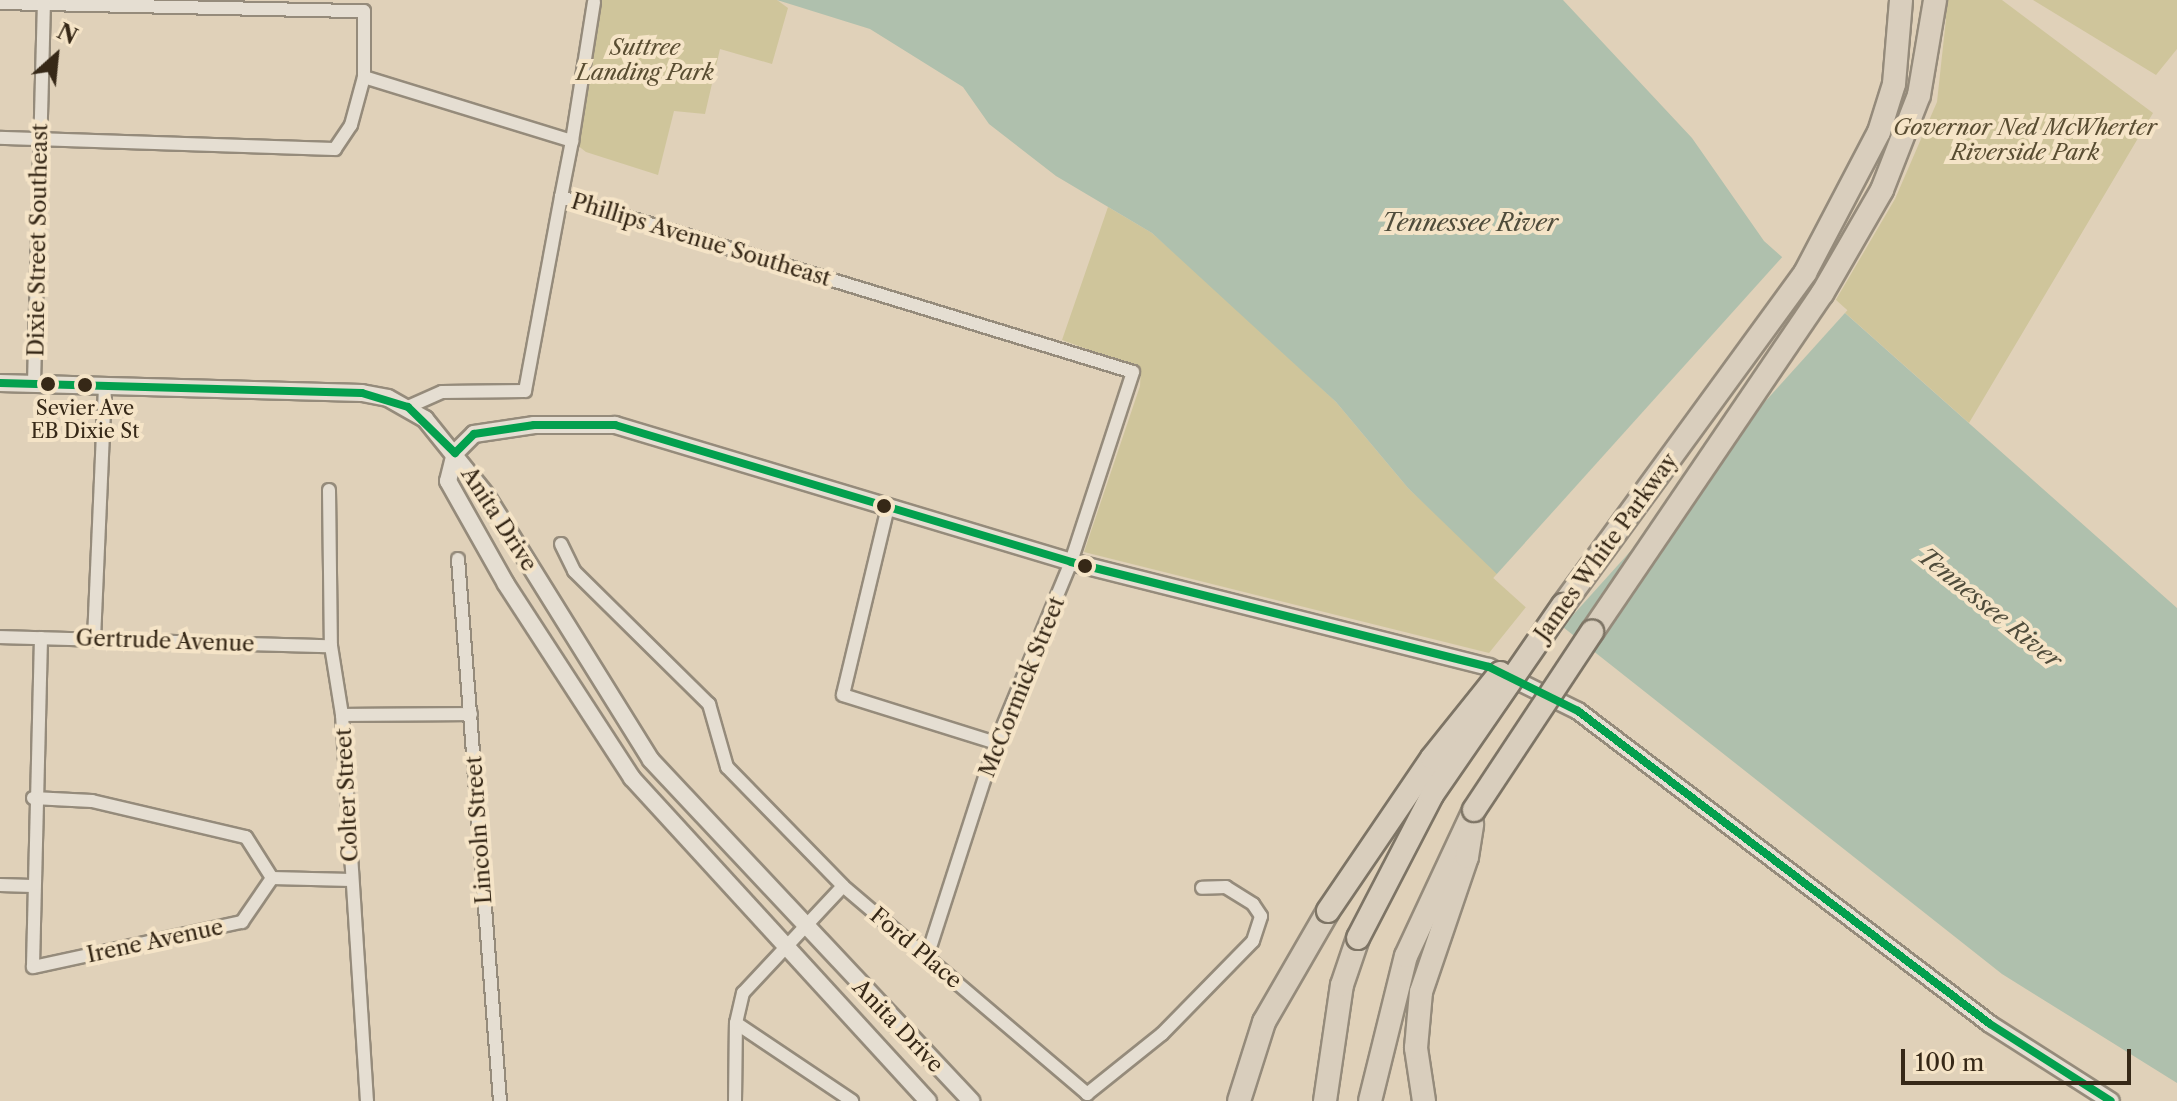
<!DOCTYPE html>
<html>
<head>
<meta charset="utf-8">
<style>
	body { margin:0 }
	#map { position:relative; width:2177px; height:1101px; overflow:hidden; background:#e0d1b9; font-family:"Libre Caslon Text",serif }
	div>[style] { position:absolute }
	.green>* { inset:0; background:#cfc59b }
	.water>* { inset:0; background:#afc0ad }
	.pier>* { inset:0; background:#e0d1b9; transform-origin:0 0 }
	.roads { filter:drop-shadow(2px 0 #958b7b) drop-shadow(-2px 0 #958b7b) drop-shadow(0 2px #958b7b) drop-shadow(0 -2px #958b7b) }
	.street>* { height:12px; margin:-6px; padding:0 6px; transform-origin:6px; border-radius:6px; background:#e5ded2 }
	.secondary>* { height:16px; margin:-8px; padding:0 8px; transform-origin:8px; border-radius:8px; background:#e5ded2 }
	.highway>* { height:22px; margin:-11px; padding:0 11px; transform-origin:11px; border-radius:11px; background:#d9cebd }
	.bridges { filter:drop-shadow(2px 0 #7d7465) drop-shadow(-2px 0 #7d7465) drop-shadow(0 2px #7d7465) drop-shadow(0 -2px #7d7465) }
	.highway-bridge>* { height:22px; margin:-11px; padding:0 11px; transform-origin:11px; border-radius:11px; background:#d9cebd }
	.bus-1>* { height:8px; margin:-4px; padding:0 4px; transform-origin:4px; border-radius:4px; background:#03a04e }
	.dots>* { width:22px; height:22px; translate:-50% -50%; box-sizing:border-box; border:4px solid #f5e4c7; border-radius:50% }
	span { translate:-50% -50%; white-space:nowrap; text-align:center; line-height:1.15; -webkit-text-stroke:8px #f5e4c7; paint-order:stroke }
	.bus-label { font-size:20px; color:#362817 }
	.park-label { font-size:22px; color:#594d32; font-style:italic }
	.street-label { font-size:22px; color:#362817 }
	.water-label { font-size:24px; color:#4f4c3b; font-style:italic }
	.north { position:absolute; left:16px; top:16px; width:80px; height:80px; -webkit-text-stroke:6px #f5e4c7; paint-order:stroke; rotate:27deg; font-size:22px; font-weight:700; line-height:32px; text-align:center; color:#362817 }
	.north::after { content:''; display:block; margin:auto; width:28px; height:36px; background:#362817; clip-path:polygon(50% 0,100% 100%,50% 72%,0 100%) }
	.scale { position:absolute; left:1901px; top:1049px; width:230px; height:36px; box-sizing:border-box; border:4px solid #362817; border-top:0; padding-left:10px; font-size:24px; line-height:28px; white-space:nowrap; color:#362817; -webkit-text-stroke:6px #f5e4c7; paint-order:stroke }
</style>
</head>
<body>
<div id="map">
	<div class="green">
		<i style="clip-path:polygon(589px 0,777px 0,788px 8px,772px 64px,720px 49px,705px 114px,674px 111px,658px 175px,586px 152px,572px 141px)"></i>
		<i style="clip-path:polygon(1922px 0,2002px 0,2153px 113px,1969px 423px,1834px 303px,1895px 199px,1937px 102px,1946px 19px)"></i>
		<i style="clip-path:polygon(2033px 0,2177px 0,2177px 49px,2156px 75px)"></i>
		<i style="clip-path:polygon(1108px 207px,1152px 233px,1230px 302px,1336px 402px,1408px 488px,1530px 602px,1489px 653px,1084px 552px,1140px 386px,1141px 369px,1062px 340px)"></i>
	</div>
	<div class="water">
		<i style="clip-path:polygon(777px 0,1563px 0,1692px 138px,1764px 241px,2177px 608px,2177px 1083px,2002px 974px,1501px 578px,1408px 488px,1336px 402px,1152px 233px,1056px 176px,989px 124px,963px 87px,870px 29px)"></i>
	</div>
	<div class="pier">
		<i style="left:1785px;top:254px;width:84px;height:436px;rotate:42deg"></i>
	</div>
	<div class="roads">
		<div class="street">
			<i style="left:0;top:3px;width:364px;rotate:1.3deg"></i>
			<i style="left:364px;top:11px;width:66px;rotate:90deg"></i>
			<i style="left:364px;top:77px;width:50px;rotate:105.2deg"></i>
			<i style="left:351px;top:125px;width:29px;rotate:124deg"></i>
			<i style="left:335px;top:149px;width:335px;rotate:-178.1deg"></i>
			<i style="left:364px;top:77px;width:218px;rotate:17.1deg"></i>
			<i style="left:572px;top:141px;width:57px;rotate:101.1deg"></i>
			<i style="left:561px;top:197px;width:598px;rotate:17.01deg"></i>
			<i style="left:1133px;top:372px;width:200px;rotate:108.1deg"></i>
			<i style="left:1071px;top:562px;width:196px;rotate:112.5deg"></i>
			<i style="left:996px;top:743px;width:225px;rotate:107.9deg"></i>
			<i style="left:572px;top:141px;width:141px;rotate:-81deg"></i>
			<i style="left:34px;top:383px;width:383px;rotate:-88.5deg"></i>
			<i style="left:408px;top:407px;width:37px;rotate:-24deg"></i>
			<i style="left:442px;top:392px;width:83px;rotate:-0.7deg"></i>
			<i style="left:525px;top:391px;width:197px;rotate:-79.5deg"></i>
			<i style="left:329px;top:490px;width:156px;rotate:89.3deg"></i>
			<i style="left:331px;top:646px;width:70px;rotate:80.9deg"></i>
			<i style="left:342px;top:715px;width:387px;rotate:86.3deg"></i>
			<i style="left:888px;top:507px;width:193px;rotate:103.5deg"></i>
			<i style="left:843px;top:695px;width:160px;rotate:17.4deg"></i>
			<i style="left:561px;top:544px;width:30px;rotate:64deg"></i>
			<i style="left:574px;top:571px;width:190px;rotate:44.6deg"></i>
			<i style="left:709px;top:704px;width:66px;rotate:74.1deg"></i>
			<i style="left:727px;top:767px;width:166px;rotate:45.7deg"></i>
			<i style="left:843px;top:886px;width:321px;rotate:40.4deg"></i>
			<i style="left:1087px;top:1094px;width:96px;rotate:-38.7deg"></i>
			<i style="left:1162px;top:1034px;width:130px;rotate:-45.6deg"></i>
			<i style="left:1253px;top:941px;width:26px;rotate:-72deg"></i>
			<i style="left:1261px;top:916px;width:14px;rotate:-124deg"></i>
			<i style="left:1253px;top:904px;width:32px;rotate:-148deg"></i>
			<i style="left:1226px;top:887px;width:24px;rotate:178deg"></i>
			<i style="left:458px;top:559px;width:544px;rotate:85.57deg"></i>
			<i style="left:0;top:637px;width:331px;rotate:1.6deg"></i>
			<i style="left:41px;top:638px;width:329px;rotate:91.4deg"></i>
			<i style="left:33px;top:967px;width:214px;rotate:-12.2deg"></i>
			<i style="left:242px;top:922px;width:53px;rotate:-55.7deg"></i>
			<i style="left:94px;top:639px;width:254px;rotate:-87.5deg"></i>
			<i style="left:342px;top:715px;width:129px;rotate:-0.4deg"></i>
			<i style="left:33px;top:798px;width:59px;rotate:2.9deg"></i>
			<i style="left:92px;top:801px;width:158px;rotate:13.2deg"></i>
			<i style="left:246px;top:837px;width:49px;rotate:57.6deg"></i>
			<i style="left:272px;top:878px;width:79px;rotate:1.5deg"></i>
			<i style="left:0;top:885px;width:32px;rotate:2deg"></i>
			<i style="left:736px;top:1023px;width:140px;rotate:33.9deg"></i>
			<i style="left:735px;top:1101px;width:78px;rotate:-89.3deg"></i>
			<i style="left:736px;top:1023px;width:31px;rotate:-77deg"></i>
			<i style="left:743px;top:993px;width:146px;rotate:-46.9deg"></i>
		</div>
		<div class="secondary">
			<i style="left:0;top:383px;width:362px;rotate:1.6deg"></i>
			<i style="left:362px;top:393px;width:26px;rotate:11deg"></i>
			<i style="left:388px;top:398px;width:43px;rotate:29.6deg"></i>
			<i style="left:425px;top:419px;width:97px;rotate:51.2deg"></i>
			<i style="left:486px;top:495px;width:312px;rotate:58.1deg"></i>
			<i style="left:651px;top:760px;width:468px;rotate:46.8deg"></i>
			<i style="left:455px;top:453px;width:27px;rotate:-45deg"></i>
			<i style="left:474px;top:434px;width:61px;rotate:-8.5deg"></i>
			<i style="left:534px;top:425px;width:81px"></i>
			<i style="left:615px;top:425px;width:476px;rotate:16.7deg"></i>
			<i style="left:1071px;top:562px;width:431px;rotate:14.1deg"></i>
			<i style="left:1489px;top:667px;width:99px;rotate:26.3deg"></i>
			<i style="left:1578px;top:711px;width:517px;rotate:37.22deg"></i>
			<i style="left:1990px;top:1024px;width:143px;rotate:32.5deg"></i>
			<i style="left:455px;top:453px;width:29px;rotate:104deg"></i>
			<i style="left:448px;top:481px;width:118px;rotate:60.6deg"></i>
			<i style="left:506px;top:584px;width:231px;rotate:57deg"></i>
			<i style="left:632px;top:778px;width:438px;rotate:47.5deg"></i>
		</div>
		<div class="highway">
			<i style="left:1563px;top:605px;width:411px;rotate:-53.9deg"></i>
			<i style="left:1805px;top:273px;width:159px;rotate:-62.3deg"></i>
			<i style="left:1879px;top:132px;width:50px;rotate:-72.6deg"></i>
			<i style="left:1894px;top:84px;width:84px;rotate:-85.2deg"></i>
			<i style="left:1592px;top:632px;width:409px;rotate:-55.8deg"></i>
			<i style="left:1822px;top:294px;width:120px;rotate:-60deg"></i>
			<i style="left:1882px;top:190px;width:102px;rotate:-68.7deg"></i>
			<i style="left:1919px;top:95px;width:96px;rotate:-80.4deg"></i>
			<i style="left:1239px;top:1101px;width:83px;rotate:-72.4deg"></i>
			<i style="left:1264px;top:1022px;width:128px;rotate:-60deg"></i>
			<i style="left:1325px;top:1101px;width:117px;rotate:-81.7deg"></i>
			<i style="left:1342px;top:985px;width:50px;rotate:-71.2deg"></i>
			<i style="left:1370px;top:1101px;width:149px;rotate:-76.1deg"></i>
			<i style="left:1406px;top:956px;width:161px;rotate:-65deg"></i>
			<i style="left:1424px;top:1101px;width:54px;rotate:-98.6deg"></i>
			<i style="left:1416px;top:1048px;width:56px;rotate:-84.9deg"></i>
			<i style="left:1421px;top:992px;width:143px;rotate:-71.2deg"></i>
			<i style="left:1467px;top:857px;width:33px;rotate:-81deg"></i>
		</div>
	</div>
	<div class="bridges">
		<div class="highway-bridge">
			<i style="left:1474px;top:810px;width:214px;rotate:-56.5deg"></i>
			<i style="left:1328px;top:911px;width:185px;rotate:-55.8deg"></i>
			<i style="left:1432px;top:758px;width:109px;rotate:-51.3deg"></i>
			<i style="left:1358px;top:938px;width:161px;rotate:-62.6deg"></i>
			<i style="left:1432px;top:795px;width:231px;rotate:-55.4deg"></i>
		</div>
	</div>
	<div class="bus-1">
		<i style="left:0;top:383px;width:362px;rotate:1.6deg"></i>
		<i style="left:362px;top:393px;width:48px;rotate:16.9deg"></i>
		<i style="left:408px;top:407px;width:66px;rotate:44.4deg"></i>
		<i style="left:455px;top:453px;width:27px;rotate:-45deg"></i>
		<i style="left:474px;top:434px;width:61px;rotate:-8.5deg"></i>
		<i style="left:534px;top:425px;width:81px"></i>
		<i style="left:615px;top:425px;width:476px;rotate:16.7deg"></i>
		<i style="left:1071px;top:562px;width:431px;rotate:14.1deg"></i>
		<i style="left:1489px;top:667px;width:99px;rotate:26.3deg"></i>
		<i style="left:1578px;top:711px;width:517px;rotate:37.22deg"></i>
		<i style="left:1990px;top:1024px;width:143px;rotate:32.5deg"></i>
	</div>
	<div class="dots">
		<i style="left:48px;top:384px;background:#362817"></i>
		<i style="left:85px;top:385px;background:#362817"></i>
		<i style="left:884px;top:506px;background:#362817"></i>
		<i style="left:1085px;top:566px;background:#362817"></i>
	</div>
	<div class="bus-label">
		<span style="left:85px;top:420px">Sevier Ave<br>EB Dixie St</span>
	</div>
	<div class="park-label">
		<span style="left:645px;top:60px">Suttree<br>Landing Park</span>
		<span style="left:2025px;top:140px">Governor Ned McWherter<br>Riverside Park</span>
	</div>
	<div class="street-label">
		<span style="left:38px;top:240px;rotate:-89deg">Dixie Street Southeast</span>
		<span style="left:701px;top:240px;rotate:17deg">Phillips Avenue Southeast</span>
		<span style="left:499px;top:519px;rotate:57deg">Anita Drive</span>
		<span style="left:1606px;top:547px;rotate:-54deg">James White Parkway</span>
		<span style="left:165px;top:641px;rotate:2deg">Gertrude Avenue</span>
		<span style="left:1022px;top:687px;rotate:-68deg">McCormick Street</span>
		<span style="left:347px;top:795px;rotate:-93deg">Colter Street</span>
		<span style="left:479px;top:830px;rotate:-94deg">Lincoln Street</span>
		<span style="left:155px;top:941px;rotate:-12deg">Irene Avenue</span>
		<span style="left:916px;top:948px;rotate:40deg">Ford Place</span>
		<span style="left:898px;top:1026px;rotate:46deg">Anita Drive</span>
	</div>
	<div class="water-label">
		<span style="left:1470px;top:223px">Tennessee River</span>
		<span style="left:1990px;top:608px;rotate:39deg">Tennessee River</span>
	</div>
	<div class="north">N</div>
	<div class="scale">100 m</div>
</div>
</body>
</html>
